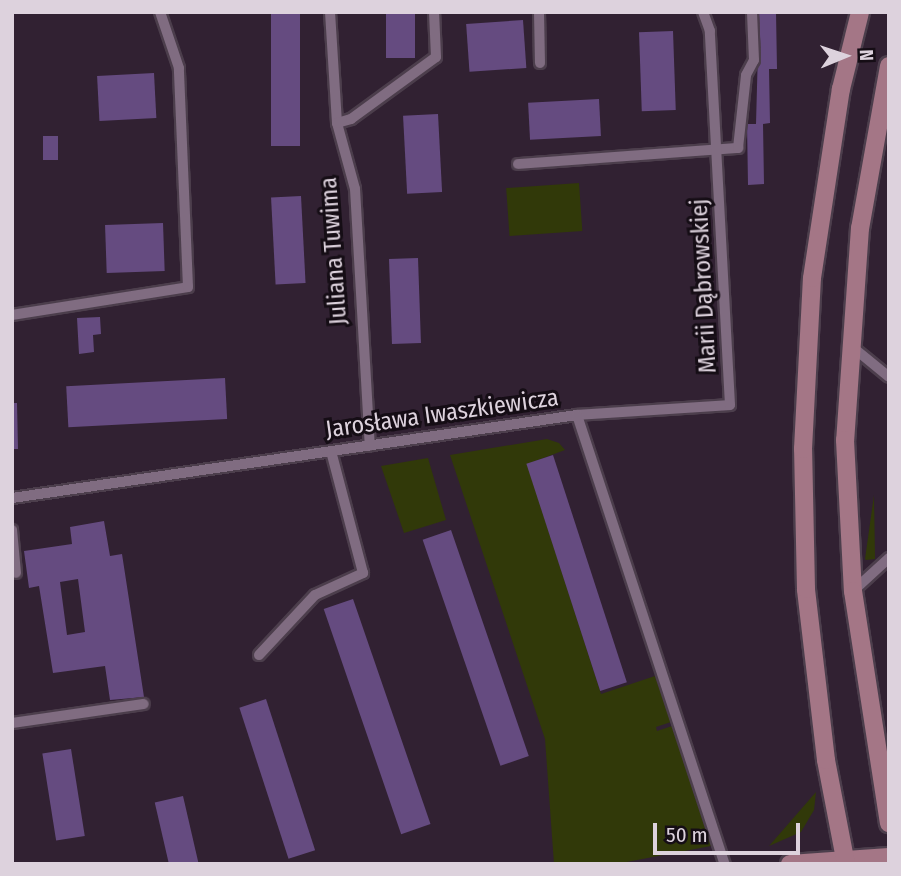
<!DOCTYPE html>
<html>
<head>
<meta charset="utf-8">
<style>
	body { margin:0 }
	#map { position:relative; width:901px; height:876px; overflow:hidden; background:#312132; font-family:"Fira Sans Condensed",sans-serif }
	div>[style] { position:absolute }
	.green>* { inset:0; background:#313909; transform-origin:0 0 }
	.building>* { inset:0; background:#654b80; transform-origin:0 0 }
	.roads { filter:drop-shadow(2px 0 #4c3e4c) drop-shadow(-2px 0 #4c3e4c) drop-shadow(0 2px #4c3e4c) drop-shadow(0 -2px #4c3e4c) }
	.lane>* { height:10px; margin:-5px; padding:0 5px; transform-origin:5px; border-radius:5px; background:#806c81 }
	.secondary>* { height:18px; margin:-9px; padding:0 9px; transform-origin:9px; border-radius:9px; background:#a47686 }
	span { translate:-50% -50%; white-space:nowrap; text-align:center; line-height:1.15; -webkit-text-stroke:6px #150d15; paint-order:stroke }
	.street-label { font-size:24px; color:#ddd2dd }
	.frame { position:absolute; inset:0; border:14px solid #ddd2dd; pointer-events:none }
	.north { position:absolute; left:810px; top:21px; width:70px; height:70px; -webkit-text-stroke:5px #150d15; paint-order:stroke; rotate:88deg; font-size:19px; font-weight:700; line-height:28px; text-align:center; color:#ddd2dd }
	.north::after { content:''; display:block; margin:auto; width:24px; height:32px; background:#ddd2dd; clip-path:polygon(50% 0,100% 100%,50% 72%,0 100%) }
	.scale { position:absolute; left:653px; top:823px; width:147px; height:32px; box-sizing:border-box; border:4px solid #ddd2dd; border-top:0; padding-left:9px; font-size:21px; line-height:24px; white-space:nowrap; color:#ddd2dd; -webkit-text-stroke:5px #150d15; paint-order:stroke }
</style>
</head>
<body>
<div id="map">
	<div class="green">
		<i style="left:579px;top:183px;width:48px;height:73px;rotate:86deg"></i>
		<i style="clip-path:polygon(547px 439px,559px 443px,565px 450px,527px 464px,601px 694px,655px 676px,671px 722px,656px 727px,657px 731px,672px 726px,711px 846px,616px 864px,554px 864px,545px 739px,450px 455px)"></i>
		<i style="clip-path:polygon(428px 458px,446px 520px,404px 533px,381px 466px)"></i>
		<i style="clip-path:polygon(874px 495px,875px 559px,866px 560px,865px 559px)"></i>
		<i style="clip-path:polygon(816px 792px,814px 810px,801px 832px,769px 846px)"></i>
	</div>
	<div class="building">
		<i style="left:271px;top:12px;width:29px;height:134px"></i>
		<i style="left:386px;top:12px;width:29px;height:46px"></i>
		<i style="clip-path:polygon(759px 12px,776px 12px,777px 69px,769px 69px,770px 123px,763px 124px,764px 184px,748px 185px,747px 124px,756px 124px)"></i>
		<i style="left:523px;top:20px;width:48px;height:57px;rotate:86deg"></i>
		<i style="left:673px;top:31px;width:79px;height:34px;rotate:88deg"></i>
		<i style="left:154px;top:73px;width:45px;height:57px;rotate:87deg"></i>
		<i style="left:599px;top:99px;width:37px;height:71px;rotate:87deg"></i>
		<i style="left:438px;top:114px;width:78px;height:35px;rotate:87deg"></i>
		<i style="left:43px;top:136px;width:15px;height:24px"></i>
		<i style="left:301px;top:196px;width:87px;height:30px;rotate:87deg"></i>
		<i style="left:163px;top:223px;width:48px;height:58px;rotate:88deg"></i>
		<i style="left:418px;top:258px;width:85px;height:29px;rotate:88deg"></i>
		<i style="clip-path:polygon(100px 317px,101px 334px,93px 335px,94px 352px,79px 354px,77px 318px)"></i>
		<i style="left:225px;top:378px;width:41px;height:159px;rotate:87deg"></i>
		<i style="clip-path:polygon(12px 403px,17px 403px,18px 449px,12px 449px)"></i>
		<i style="left:553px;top:455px;width:239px;height:28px;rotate:72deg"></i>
		<i style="clip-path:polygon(evenodd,104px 521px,110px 556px,122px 554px,144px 697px,110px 700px,105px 666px,53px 673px,39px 586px,29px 588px,24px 551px,72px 544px,70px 527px,104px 521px,78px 579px,85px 632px,67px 635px,60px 582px,78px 579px)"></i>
		<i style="left:451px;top:530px;width:239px;height:30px;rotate:71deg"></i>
		<i style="left:353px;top:599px;width:238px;height:31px;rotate:71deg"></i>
		<i style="left:266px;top:699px;width:159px;height:28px;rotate:72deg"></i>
		<i style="left:71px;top:749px;width:88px;height:29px;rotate:81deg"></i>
		<i style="left:183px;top:796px;width:70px;height:29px;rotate:77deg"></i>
	</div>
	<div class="roads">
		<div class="lane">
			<i style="left:330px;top:12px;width:111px;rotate:86.4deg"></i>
			<i style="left:337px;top:123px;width:68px;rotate:74.7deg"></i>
			<i style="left:355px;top:189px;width:257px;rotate:86.7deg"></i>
			<i style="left:539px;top:12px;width:51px;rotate:88.9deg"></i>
			<i style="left:337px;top:123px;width:15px;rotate:-16deg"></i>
			<i style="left:351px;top:119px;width:105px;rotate:-36.1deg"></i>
			<i style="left:436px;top:57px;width:45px;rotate:-92.5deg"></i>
			<i style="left:518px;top:164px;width:221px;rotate:-4.2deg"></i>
			<i style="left:738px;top:148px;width:73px;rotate:-83.7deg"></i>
			<i style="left:746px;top:75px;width:17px;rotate:-62deg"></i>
			<i style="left:754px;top:60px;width:48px;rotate:-92.4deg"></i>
			<i style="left:12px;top:315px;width:178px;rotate:-9deg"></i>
			<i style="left:188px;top:287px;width:219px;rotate:-92.4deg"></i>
			<i style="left:179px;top:68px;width:59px;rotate:-108.7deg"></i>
			<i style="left:850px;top:345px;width:50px;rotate:39.4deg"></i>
			<i style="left:577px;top:415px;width:153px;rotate:-3.7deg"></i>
			<i style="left:730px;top:405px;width:375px;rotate:-93.1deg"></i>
			<i style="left:710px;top:31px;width:20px;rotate:-110deg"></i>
			<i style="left:12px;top:498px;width:571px;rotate:-8.36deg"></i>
			<i style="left:577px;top:415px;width:473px;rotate:71.8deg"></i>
			<i style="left:12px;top:530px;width:43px;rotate:84.7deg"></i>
			<i style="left:853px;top:591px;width:49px;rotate:-42.5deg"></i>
			<i style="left:259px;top:655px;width:82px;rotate:-47deg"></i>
			<i style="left:315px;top:595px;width:53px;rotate:-24.6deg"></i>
			<i style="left:363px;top:573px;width:126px;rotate:-104.7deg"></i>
			<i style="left:12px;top:723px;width:133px;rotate:-8.2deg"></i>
		</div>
		<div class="secondary">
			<i style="left:889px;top:66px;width:165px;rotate:100.1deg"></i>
			<i style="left:860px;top:228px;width:213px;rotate:94deg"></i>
			<i style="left:845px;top:440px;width:151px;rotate:87deg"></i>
			<i style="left:853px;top:591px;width:235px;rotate:81.2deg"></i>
			<i style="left:790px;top:864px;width:99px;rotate:-4deg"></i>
			<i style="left:846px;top:864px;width:106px;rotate:-100.9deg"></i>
			<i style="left:826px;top:760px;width:172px;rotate:-96.7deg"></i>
			<i style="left:806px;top:589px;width:140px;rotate:-91.2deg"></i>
			<i style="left:803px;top:449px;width:171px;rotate:-87deg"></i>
			<i style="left:812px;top:278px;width:191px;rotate:-81.3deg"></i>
			<i style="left:841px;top:89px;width:79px;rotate:-76.1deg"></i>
		</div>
	</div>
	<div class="street-label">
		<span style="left:334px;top:251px;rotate:-94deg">Juliana Tuwima</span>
		<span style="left:704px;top:286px;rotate:-93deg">Marii Dąbrowskiej</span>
		<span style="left:442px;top:414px;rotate:-8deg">Jarosława Iwaszkiewicza</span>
	</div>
	<div class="frame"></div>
	<div class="north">N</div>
	<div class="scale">50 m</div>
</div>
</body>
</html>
